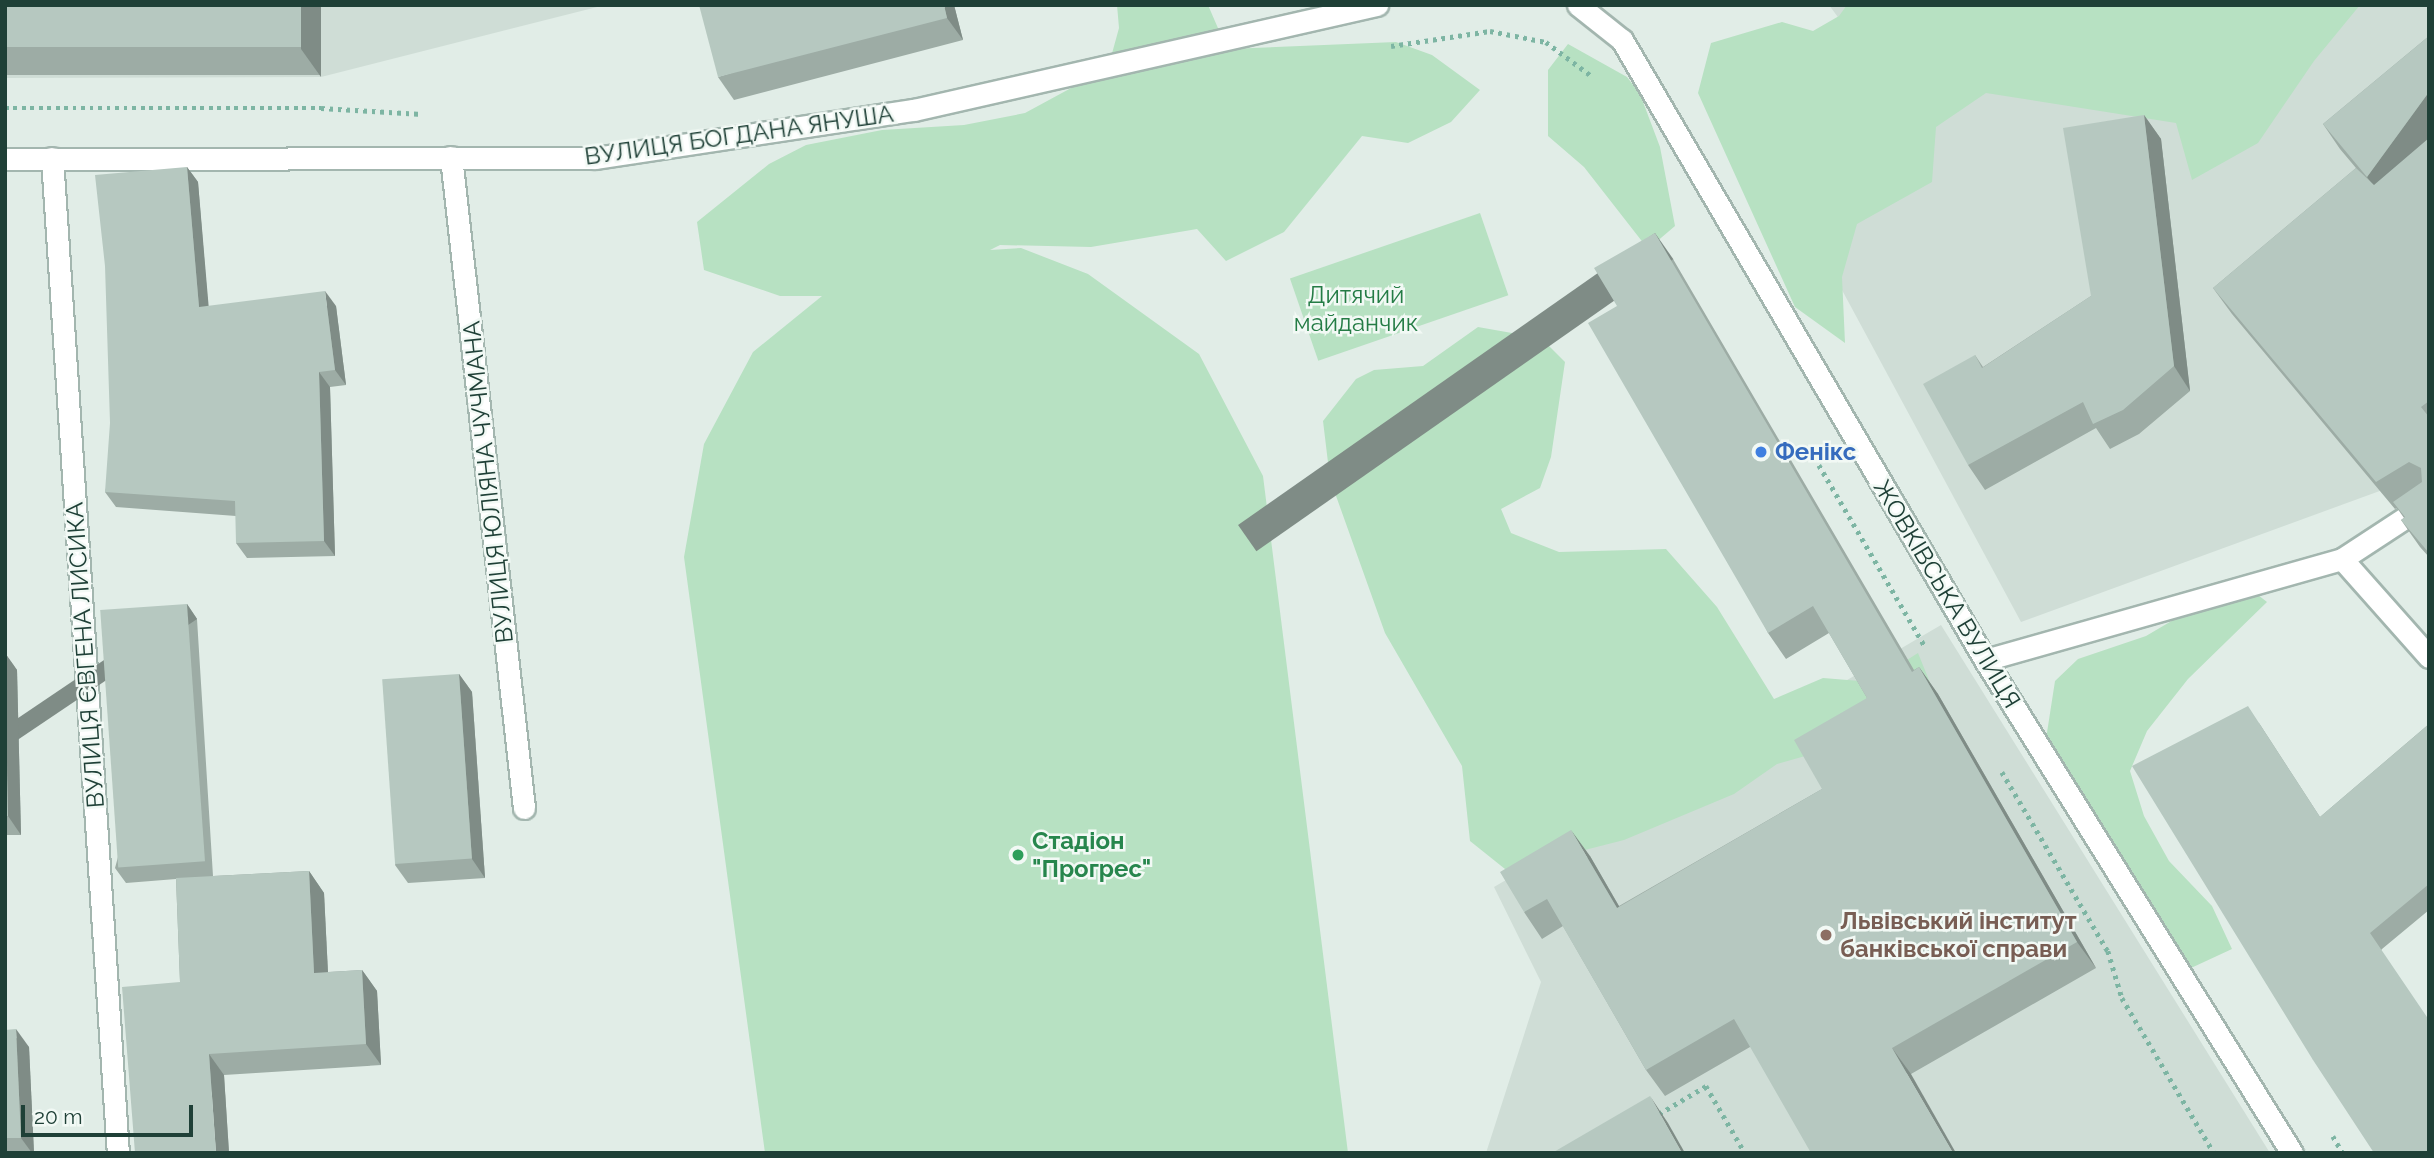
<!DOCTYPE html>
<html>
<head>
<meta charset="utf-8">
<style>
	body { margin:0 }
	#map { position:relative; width:2434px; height:1158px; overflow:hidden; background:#e1ede7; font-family:Raleway,sans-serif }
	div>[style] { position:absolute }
	.built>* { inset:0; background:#cfddd6 }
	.green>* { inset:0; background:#b7e1c2; transform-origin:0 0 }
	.path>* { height:4.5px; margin-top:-2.25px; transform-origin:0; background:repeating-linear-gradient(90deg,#7db5a3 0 3.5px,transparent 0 8.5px) }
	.roads { filter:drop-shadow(2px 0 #a3b6af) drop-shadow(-2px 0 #a3b6af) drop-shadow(0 2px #a3b6af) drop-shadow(0 -2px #a3b6af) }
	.lane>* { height:21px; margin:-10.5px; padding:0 10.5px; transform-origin:10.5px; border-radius:10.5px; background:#fff }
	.street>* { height:21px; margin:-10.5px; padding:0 10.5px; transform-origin:10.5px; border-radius:10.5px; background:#fff }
	.secondary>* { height:21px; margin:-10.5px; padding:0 10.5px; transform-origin:10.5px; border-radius:10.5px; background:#fff }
	.wall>* { inset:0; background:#9daca5; transform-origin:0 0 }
	.shaded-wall>* { inset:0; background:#7f8c86; transform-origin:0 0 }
	.building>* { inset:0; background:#b6c8c0; transform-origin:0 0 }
	.dots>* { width:19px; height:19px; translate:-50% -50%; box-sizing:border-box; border:4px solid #f2f9f5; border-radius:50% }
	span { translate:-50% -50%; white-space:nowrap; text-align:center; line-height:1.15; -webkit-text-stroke:5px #f2f9f5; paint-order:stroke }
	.street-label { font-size:24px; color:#1f4037 }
	.park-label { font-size:24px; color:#247c45 }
	.shop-label { font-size:24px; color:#366cbe; font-weight:700 }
	.left { translate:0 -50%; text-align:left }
	.leisure-label { font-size:24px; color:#27864d; font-weight:700 }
	.education-label { font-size:24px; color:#785e54; font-weight:700 }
	.frame { position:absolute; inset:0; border:7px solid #1f4037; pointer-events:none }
	.scale { position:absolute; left:21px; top:1105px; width:172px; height:32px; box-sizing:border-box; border:4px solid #1f4037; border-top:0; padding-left:9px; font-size:21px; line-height:24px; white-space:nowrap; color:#1f4037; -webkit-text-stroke:5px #f2f9f5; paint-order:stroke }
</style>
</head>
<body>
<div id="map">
	<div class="built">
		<i style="clip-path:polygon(5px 5px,605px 5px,321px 77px,5px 78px)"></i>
		<i style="clip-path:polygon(1829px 5px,2429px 5px,2429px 473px,2021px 622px,1746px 112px,1860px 47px)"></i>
		<i style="clip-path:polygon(1941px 625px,2270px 1153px,1486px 1153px,1541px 982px,1494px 887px)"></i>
	</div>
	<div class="green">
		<i style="clip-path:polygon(1117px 5px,1208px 5px,1227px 49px,1396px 42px,1432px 55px,1480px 90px,1451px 122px,1408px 143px,1362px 136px,1284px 232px,1226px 261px,1197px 229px,1091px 247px,1000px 245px,990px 250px,1021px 248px,1088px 274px,1199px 354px,1263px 476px,1348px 1153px,765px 1153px,684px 557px,704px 444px,753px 352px,822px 296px,780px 296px,704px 270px,697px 222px,769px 164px,806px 145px,882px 130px,964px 125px,1025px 113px,1108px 68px,1119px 28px)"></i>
		<i style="clip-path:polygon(1847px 5px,2360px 5px,2314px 61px,2258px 143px,2192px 180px,2176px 123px,1986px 93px,1936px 127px,1932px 182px,1857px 224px,1842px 277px,1845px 343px,1795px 307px,1698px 93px,1711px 43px,1782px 22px,1813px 31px,1839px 16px)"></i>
		<i style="clip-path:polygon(1568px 44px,1627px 77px,1640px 94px,1660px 147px,1675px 226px,1648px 249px,1584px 167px,1548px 136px,1548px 70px)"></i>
		<i style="left:1480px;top:213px;width:87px;height:201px;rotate:71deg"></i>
		<i style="clip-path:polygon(1478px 327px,1541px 338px,1565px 362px,1551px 457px,1540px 488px,1501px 509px,1511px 533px,1559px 552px,1666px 549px,1717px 607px,1774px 699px,1823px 678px,1872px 682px,1918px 653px,1933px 690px,1826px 750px,1777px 764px,1734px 794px,1624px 840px,1573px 853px,1515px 877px,1470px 841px,1462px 766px,1385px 633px,1330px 479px,1323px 421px,1356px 379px,1374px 370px,1423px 366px)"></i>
		<i style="clip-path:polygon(2249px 588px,2267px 602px,2188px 679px,2147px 731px,2130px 771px,2144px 816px,2169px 861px,2212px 906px,2232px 949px,2191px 968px,2164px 937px,2141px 887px,2108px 846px,2046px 739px,2055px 681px,2078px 659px,2146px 636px,2226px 589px)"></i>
	</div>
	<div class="path">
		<i style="left:1391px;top:46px;width:100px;rotate:-8.6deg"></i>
		<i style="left:1490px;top:31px;width:57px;rotate:11.1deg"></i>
		<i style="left:1546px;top:42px;width:59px;rotate:36.7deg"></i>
		<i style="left:5px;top:108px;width:316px"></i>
		<i style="left:321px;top:108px;width:101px;rotate:3.4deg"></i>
		<i style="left:1819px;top:465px;width:212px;rotate:59.7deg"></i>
		<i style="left:2002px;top:772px;width:208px;rotate:59.4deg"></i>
		<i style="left:2108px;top:951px;width:49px;rotate:73.4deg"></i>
		<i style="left:2122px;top:998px;width:180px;rotate:59.3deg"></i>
		<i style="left:1659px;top:1114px;width:55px;rotate:-30.8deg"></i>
		<i style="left:1706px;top:1086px;width:78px;rotate:59.8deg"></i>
		<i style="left:2333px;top:1136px;width:20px;rotate:60deg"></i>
	</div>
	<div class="roads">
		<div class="lane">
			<i style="left:2342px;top:559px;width:104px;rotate:-33.2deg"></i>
			<i style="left:1985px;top:660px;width:371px;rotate:-15.8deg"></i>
			<i style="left:2342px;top:559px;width:131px;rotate:48.4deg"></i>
		</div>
		<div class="street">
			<i style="left:451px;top:157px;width:655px;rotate:83.6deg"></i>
			<i style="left:52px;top:158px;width:997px;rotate:86.21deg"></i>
		</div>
		<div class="secondary">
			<i style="left:1578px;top:5px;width:56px;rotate:38.5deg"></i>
			<i style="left:1622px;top:40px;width:718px;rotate:59.65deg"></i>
			<i style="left:1985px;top:660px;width:581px;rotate:58.09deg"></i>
			<i style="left:5px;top:159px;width:590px;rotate:-0.1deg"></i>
			<i style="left:595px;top:158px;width:323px;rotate:-8.6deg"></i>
			<i style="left:914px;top:110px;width:475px;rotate:-12.8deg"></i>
		</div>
	</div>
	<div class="wall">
		<i style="left:5px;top:5px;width:316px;height:70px"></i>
		<i style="clip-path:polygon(954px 5px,963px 40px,734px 100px,718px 77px)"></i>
		<i style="clip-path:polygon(2429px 36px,2429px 557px,2420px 547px,2401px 520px,2404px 518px,2397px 508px,2395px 509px,2232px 314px,2213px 288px,2356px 168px,2340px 149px,2323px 124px)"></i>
		<i style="clip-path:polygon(2144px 115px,2161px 139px,2190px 391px,2139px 434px,2110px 449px,2096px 428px,1985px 490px,1968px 465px,1975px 355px,1983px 367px,2091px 296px)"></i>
		<i style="clip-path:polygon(187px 167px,198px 182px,208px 306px,336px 306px,346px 385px,330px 387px,335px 556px,247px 558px,236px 543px,236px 516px,116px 507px,105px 492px)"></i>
		<i style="clip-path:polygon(1673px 259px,1914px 670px,1919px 667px,1938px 694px,2096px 968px,1911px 1074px,1750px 1047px,1665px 1096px,1646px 1070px,1563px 926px,1542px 939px,1524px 912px,1590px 856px,1619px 906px,1822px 789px,1867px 698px,1829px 633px,1786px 659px,1768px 633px,1617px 306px)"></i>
		<i style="clip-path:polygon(187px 604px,197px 619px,213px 876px,309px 871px,324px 893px,328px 972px,362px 970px,377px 991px,381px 1065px,224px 1075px,229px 1153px,180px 982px,176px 879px,126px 883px,115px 868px)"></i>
		<i style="clip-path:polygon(5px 653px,17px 670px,21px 835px,5px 835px)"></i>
		<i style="clip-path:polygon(459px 674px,472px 692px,485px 878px,408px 883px,395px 865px)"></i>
		<i style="clip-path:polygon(2259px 723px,2320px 817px,2429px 724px,2429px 910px,2382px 949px,2313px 1060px)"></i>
		<i style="clip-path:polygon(5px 1030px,29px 1047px,34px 1153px,5px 1153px)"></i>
	</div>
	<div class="shaded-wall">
		<i style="clip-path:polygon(301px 5px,321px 5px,321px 77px,301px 49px)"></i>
		<i style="clip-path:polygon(944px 5px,954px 5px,963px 40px,947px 18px)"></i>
		<i style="clip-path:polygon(2429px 92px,2429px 141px,2385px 202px,2367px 177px)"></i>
		<i style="clip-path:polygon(2144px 115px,2161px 139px,2190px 391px,2174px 366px)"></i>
		<i style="clip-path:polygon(187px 167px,198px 182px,210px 322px,199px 307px)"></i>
		<i style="left:1655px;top:233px;width:32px;height:509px;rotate:55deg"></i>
		<i style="clip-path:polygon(325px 291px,336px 306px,346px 385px,335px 370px)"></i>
		<i style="clip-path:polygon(319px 372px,330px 387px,335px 556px,324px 541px)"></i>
		<i style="left:187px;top:604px;width:18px;height:258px;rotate:56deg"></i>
		<i style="clip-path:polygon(5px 653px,17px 670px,21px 835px,8px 816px)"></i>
		<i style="clip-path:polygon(1919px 667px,1938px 694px,2096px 968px,2077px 942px)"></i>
		<i style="clip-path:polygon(459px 674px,472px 692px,485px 878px,472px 859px)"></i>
		<i style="clip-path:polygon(1571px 830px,1590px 856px,1635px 934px,1617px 908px)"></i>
		<i style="clip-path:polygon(309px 871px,324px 893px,329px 994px,314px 973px)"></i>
		<i style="clip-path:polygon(362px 970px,377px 991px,381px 1065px,366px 1044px)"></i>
		<i style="clip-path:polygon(16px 1029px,29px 1047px,34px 1153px,32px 1153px,21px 1138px)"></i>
		<i style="clip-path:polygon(1892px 1048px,1911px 1074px,1956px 1153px,1953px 1153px)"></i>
		<i style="clip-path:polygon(209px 1054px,224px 1075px,229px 1153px,216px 1153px)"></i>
		<i style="clip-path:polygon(1650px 1096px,1668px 1123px,1685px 1153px,1682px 1153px)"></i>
	</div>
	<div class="building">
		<i style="left:5px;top:5px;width:296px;height:42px"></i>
		<i style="clip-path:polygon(699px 5px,944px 5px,947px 18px,718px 77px)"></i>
		<i style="clip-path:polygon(2429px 36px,2429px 92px,2367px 177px,2323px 124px)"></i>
		<i style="clip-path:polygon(2144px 115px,2174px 366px,2123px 410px,2093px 424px,2083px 402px,1968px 465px,1923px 384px,1975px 355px,1982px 368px,2091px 296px,2063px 128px)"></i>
		<i style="clip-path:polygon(2429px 138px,2429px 401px,2421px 407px,2429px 417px,2429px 553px,2401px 520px,2405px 517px,2393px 502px,2422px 482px,2421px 468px,2409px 462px,2376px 482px,2213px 288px,2356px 168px,2374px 185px)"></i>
		<i style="clip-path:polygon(187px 167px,199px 307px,325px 291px,335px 370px,319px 372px,324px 541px,236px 543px,235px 501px,105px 492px,110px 423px,105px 266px,95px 175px)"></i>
		<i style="clip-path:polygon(1655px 233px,1912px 672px,1919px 667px,2077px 942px,1892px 1048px,1953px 1153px,1811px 1153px,1734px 1019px,1646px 1070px,1547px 899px,1524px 912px,1500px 872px,1571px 830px,1617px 908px,1822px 789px,1794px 740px,1867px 698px,1813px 606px,1768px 633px,1588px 323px,1617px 306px,1594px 268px)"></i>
		<i style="left:187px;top:604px;width:258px;height:87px;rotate:86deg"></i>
		<i style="left:459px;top:674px;width:185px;height:77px;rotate:86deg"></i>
		<i style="clip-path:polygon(5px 694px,8px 816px,5px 816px)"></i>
		<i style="clip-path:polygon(2248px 706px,2320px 817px,2429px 724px,2429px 884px,2370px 933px,2429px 1020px,2429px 1153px,2374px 1153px,2313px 1060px,2132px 766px)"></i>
		<i style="clip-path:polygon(309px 871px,314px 973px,362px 970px,366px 1044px,209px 1054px,216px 1153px,135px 1153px,122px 987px,180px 982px,176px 878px)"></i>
		<i style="clip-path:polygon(16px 1029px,21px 1138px,5px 1138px,5px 1030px)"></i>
		<i style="clip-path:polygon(1650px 1096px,1682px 1153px,1552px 1153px)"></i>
	</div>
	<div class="dots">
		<i style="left:1761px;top:452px;background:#3f7fe0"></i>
		<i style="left:1018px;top:855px;background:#2e9e5b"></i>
		<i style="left:1826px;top:935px;background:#8d6e63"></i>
	</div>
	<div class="street-label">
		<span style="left:739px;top:135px;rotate:-8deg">ВУЛИЦЯ БОГДАНА ЯНУША</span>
		<span style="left:488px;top:482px;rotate:-96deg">ВУЛИЦЯ ЮЛІЯНА ЧУЧМАНА</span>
		<span style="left:1947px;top:594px;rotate:59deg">ЖОВКІВСЬКА ВУЛИЦЯ</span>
		<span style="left:85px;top:655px;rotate:-94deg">ВУЛИЦЯ ЄВГЕНА ЛИСИКА</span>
	</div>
	<div class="park-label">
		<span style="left:1356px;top:309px">Дитячий<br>майданчик</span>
	</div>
	<div class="shop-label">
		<span class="left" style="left:1775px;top:452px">Фенікс</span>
	</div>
	<div class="leisure-label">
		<span class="left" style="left:1032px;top:855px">Стадіон<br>"Прогрес"</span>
	</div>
	<div class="education-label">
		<span class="left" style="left:1840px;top:935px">Львівський інститут<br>банківської справи</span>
	</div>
	<div class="frame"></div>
	<div class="scale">20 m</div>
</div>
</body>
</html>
